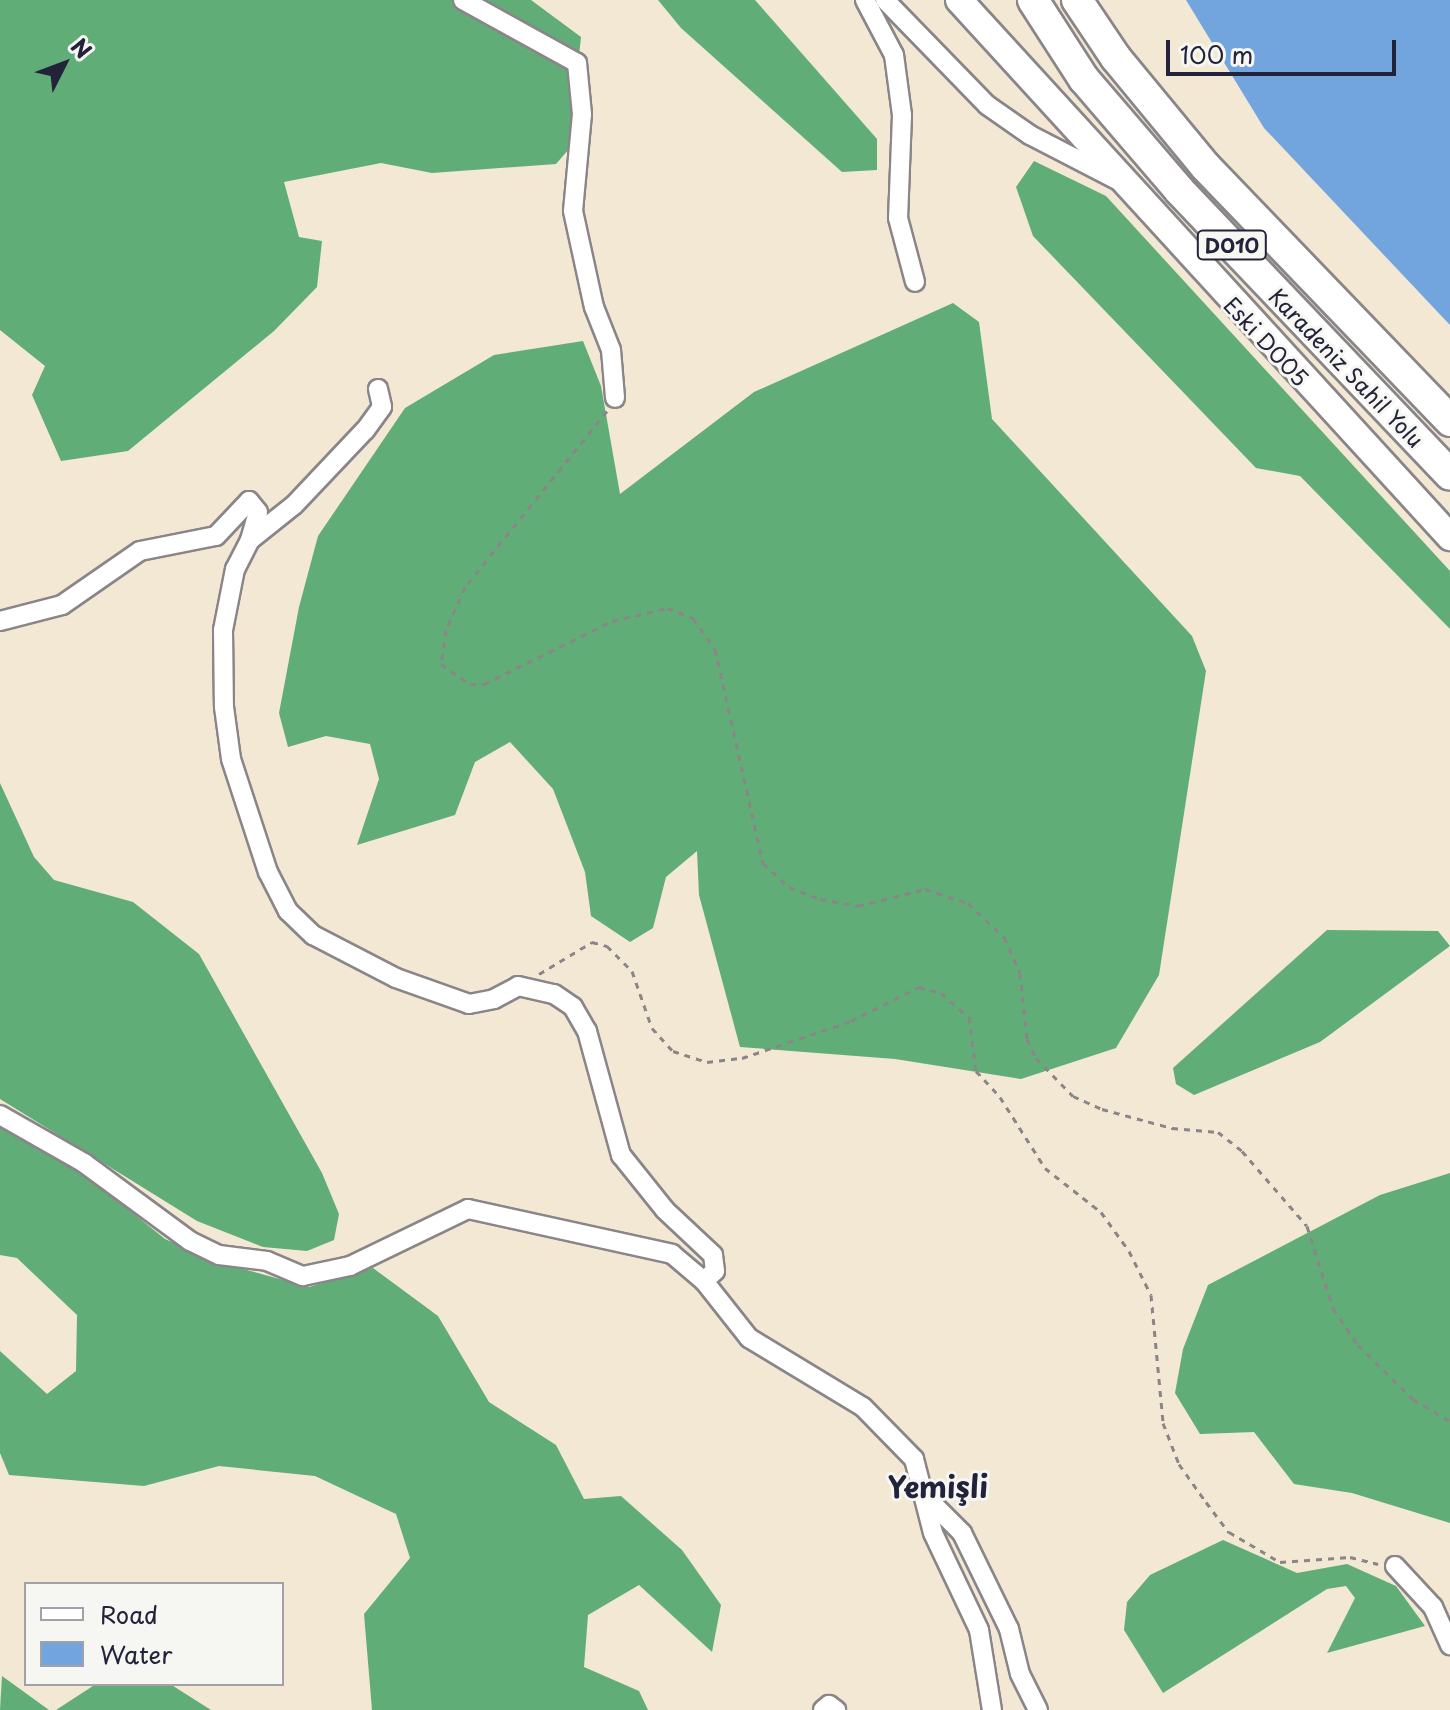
<!DOCTYPE html>
<html>
<head>
<meta charset="utf-8">
<style>
	body { margin:0 }
	#map { position:relative; width:1450px; height:1710px; overflow:hidden; background:#f2e8d4; font-family:"Playpen Sans",sans-serif }
	div>[style] { position:absolute }
	.forest>* { inset:0; background:#60ad78 }
	.water>* { inset:0; background:#72a4de }
	.path>* { height:3px; margin-top:-1.5px; transform-origin:0; background:repeating-linear-gradient(90deg,#8a8588 0 6px,transparent 0 12px) }
	.roads { filter:drop-shadow(2px 0 #8a8588) drop-shadow(-2px 0 #8a8588) drop-shadow(0 2px #8a8588) drop-shadow(0 -2px #8a8588) }
	.minor>* { height:18px; margin:-9px; padding:0 9px; transform-origin:9px; border-radius:9px; background:#fff }
	.secondary>* { height:26px; margin:-13px; padding:0 13px; transform-origin:13px; border-radius:13px; background:#fff }
	.trunk>* { height:30px; margin:-15px; padding:0 15px; transform-origin:15px; border-radius:15px; background:#fff }
	span { translate:-50% -50%; white-space:nowrap; text-align:center; line-height:1.15; -webkit-text-stroke:6px #f6f6f2; paint-order:stroke }
	.shield-label span { padding:2px 6px; background:#f6f6f2; border:2px solid; border-radius:6px; -webkit-text-stroke-width:0 }
	.shield-label { font-size:20px; color:#22223b; font-weight:700 }
	.street-label { font-size:22px; color:#22223b }
	.district-label { font-size:30px; color:#22223b; font-weight:700 }
	.legend { position:absolute; left:24px; top:1582px; width:260px; height:104px; box-sizing:border-box; background:#f6f6f2; border:2px solid #a1a1a9; margin:0; padding:10px 14px; list-style:none; font-size:24px; color:#22223b }
	.legend li { display:flex; align-items:center; gap:16px; height:40px }
	.legend b { width:40px; border:2px solid #a1a1a9 }
	.north { position:absolute; left:24px; top:24px; width:80px; height:80px; -webkit-text-stroke:6px #f6f6f2; paint-order:stroke; rotate:48deg; font-size:22px; font-weight:700; line-height:32px; text-align:center; color:#22223b }
	.north::after { content:''; display:block; margin:auto; width:28px; height:36px; background:#22223b; clip-path:polygon(50% 0,100% 100%,50% 72%,0 100%) }
	.scale { position:absolute; left:1166px; top:40px; width:230px; height:36px; box-sizing:border-box; border:4px solid #22223b; border-top:0; padding-left:10px; font-size:24px; line-height:28px; white-space:nowrap; color:#22223b; -webkit-text-stroke:6px #f6f6f2; paint-order:stroke }
</style>
</head>
<body>
<div id="map">
	<div class="forest">
		<i style="clip-path:polygon(0 0,531px 0,581px 37px,569px 149px,556px 164px,432px 173px,381px 163px,284px 182px,299px 237px,322px 241px,317px 287px,274px 331px,128px 451px,61px 461px,32px 395px,45px 366px,0 330px)"></i>
		<i style="clip-path:polygon(658px 0,755px 0,877px 139px,877px 170px,842px 172px,681px 28px)"></i>
		<i style="clip-path:polygon(1034px 161px,1106px 196px,1450px 571px,1450px 629px,1300px 476px,1256px 468px,1033px 236px,1016px 187px)"></i>
		<i style="clip-path:polygon(953px 303px,979px 322px,992px 419px,1192px 636px,1206px 671px,1159px 975px,1116px 1048px,1021px 1079px,895px 1059px,740px 1047px,699px 895px,697px 851px,666px 877px,653px 928px,630px 942px,591px 916px,585px 872px,553px 789px,510px 742px,475px 762px,455px 815px,357px 845px,379px 779px,370px 744px,326px 736px,288px 747px,279px 713px,299px 607px,318px 536px,405px 408px,494px 355px,583px 341px,601px 386px,620px 494px,754px 392px)"></i>
		<i style="clip-path:polygon(0 783px,34px 857px,54px 880px,133px 902px,199px 954px,322px 1173px,339px 1214px,334px 1240px,307px 1251px,263px 1247px,197px 1221px,0 1099px)"></i>
		<i style="clip-path:polygon(1327px 930px,1438px 931px,1450px 946px,1320px 1042px,1194px 1095px,1176px 1084px,1173px 1068px)"></i>
		<i style="clip-path:polygon(0 1128px,82px 1172px,165px 1239px,214px 1261px,309px 1287px,373px 1268px,438px 1316px,489px 1402px,556px 1445px,584px 1499px,621px 1496px,682px 1550px,721px 1605px,712px 1652px,639px 1585px,588px 1615px,584px 1667px,639px 1691px,648px 1710px,372px 1710px,364px 1614px,410px 1558px,396px 1514px,315px 1476px,219px 1466px,144px 1486px,9px 1475px,0 1453px,0 1351px,47px 1394px,76px 1371px,77px 1315px,17px 1258px,0 1255px)"></i>
		<i style="clip-path:polygon(1450px 1173px,1450px 1523px,1352px 1493px,1294px 1484px,1254px 1432px,1200px 1434px,1175px 1393px,1183px 1349px,1208px 1285px,1380px 1195px)"></i>
		<i style="clip-path:polygon(1223px 1540px,1297px 1573px,1347px 1564px,1396px 1586px,1425px 1626px,1327px 1653px,1355px 1598px,1346px 1586px,1327px 1589px,1163px 1693px,1124px 1630px,1127px 1602px,1150px 1575px)"></i>
		<i style="clip-path:polygon(2px 1676px,49px 1710px,0 1710px)"></i>
		<i style="clip-path:polygon(96px 1684px,170px 1684px,211px 1710px,56px 1710px)"></i>
	</div>
	<div class="water">
		<i style="clip-path:polygon(1186px 0,1450px 0,1450px 325px,1264px 128px)"></i>
	</div>
	<div class="path">
		<i style="left:607px;top:411px;width:226px;rotate:128.9deg"></i>
		<i style="left:465px;top:587px;width:47px;rotate:113.8deg"></i>
		<i style="left:446px;top:630px;width:34px;rotate:98deg"></i>
		<i style="left:441px;top:664px;width:35px;rotate:35deg"></i>
		<i style="left:470px;top:684px;width:14px"></i>
		<i style="left:484px;top:684px;width:143px;rotate:-26.2deg"></i>
		<i style="left:612px;top:621px;width:57px;rotate:-13.3deg"></i>
		<i style="left:667px;top:608px;width:28px;rotate:21deg"></i>
		<i style="left:693px;top:618px;width:38px;rotate:55deg"></i>
		<i style="left:715px;top:649px;width:219px;rotate:77.4deg"></i>
		<i style="left:763px;top:863px;width:35px;rotate:43deg"></i>
		<i style="left:789px;top:887px;width:33px;rotate:21deg"></i>
		<i style="left:820px;top:899px;width:39px;rotate:10deg"></i>
		<i style="left:858px;top:906px;width:69px;rotate:-14.2deg"></i>
		<i style="left:925px;top:889px;width:45px;rotate:18deg"></i>
		<i style="left:968px;top:903px;width:50px;rotate:43.4deg"></i>
		<i style="left:1004px;top:937px;width:39px;rotate:66deg"></i>
		<i style="left:1020px;top:973px;width:66px;rotate:83.9deg"></i>
		<i style="left:1027px;top:1039px;width:21px;rotate:65deg"></i>
		<i style="left:1036px;top:1058px;width:53px;rotate:45.8deg"></i>
		<i style="left:1073px;top:1096px;width:32px;rotate:24deg"></i>
		<i style="left:1102px;top:1109px;width:73px;rotate:15.2deg"></i>
		<i style="left:1172px;top:1128px;width:46px;rotate:5deg"></i>
		<i style="left:1218px;top:1132px;width:31px;rotate:38deg"></i>
		<i style="left:1242px;top:1151px;width:99px;rotate:49.1deg"></i>
		<i style="left:1307px;top:1226px;width:86px;rotate:72.4deg"></i>
		<i style="left:1333px;top:1308px;width:45px;rotate:56deg"></i>
		<i style="left:1358px;top:1345px;width:77px;rotate:44.5deg"></i>
		<i style="left:1413px;top:1399px;width:43px;rotate:30.7deg"></i>
		<i style="left:539px;top:974px;width:62px;rotate:-31.1deg"></i>
		<i style="left:592px;top:942px;width:16px;rotate:15deg"></i>
		<i style="left:607px;top:946px;width:35px;rotate:45deg"></i>
		<i style="left:632px;top:971px;width:60px;rotate:70.7deg"></i>
		<i style="left:652px;top:1028px;width:31px;rotate:48deg"></i>
		<i style="left:673px;top:1051px;width:36px;rotate:18deg"></i>
		<i style="left:707px;top:1062px;width:35px;rotate:-7deg"></i>
		<i style="left:742px;top:1058px;width:115px;rotate:-18.7deg"></i>
		<i style="left:851px;top:1021px;width:76px;rotate:-26.6deg"></i>
		<i style="left:919px;top:987px;width:23px;rotate:15deg"></i>
		<i style="left:941px;top:993px;width:37px;rotate:41deg"></i>
		<i style="left:969px;top:1017px;width:54px;rotate:82.6deg"></i>
		<i style="left:976px;top:1071px;width:35px;rotate:47deg"></i>
		<i style="left:1000px;top:1097px;width:84px;rotate:57.6deg"></i>
		<i style="left:1045px;top:1168px;width:71px;rotate:38.2deg"></i>
		<i style="left:1101px;top:1212px;width:48px;rotate:54.3deg"></i>
		<i style="left:1129px;top:1251px;width:49px;rotate:63.4deg"></i>
		<i style="left:1151px;top:1295px;width:129px;rotate:84.6deg"></i>
		<i style="left:1163px;top:1423px;width:44px;rotate:68.7deg"></i>
		<i style="left:1179px;top:1464px;width:47px;rotate:54.6deg"></i>
		<i style="left:1206px;top:1502px;width:38px;rotate:53deg"></i>
		<i style="left:1229px;top:1532px;width:59px;rotate:30.5deg"></i>
		<i style="left:1280px;top:1562px;width:70px;rotate:-4.1deg"></i>
		<i style="left:1350px;top:1557px;width:29px;rotate:14deg"></i>
	</div>
	<div class="roads">
		<div class="minor">
			<i style="left:463px;top:0;width:130px;rotate:28.9deg"></i>
			<i style="left:577px;top:63px;width:51px;rotate:84.4deg"></i>
			<i style="left:582px;top:114px;width:97px;rotate:95.3deg"></i>
			<i style="left:573px;top:211px;width:98px;rotate:77.7deg"></i>
			<i style="left:594px;top:307px;width:46px;rotate:68.4deg"></i>
			<i style="left:611px;top:350px;width:48px;rotate:85.2deg"></i>
			<i style="left:865px;top:0;width:62px;rotate:62.2deg"></i>
			<i style="left:894px;top:55px;width:61px;rotate:82.4deg"></i>
			<i style="left:902px;top:115px;width:103px;rotate:92.2deg"></i>
			<i style="left:898px;top:218px;width:66px;rotate:75.1deg"></i>
			<i style="left:885px;top:0;width:146px;rotate:45.8deg"></i>
			<i style="left:987px;top:105px;width:52px;rotate:34.9deg"></i>
			<i style="left:1030px;top:135px;width:98px;rotate:27.3deg"></i>
			<i style="left:378px;top:389px;width:18px;rotate:77deg"></i>
			<i style="left:382px;top:407px;width:29px;rotate:126deg"></i>
			<i style="left:365px;top:430px;width:103px;rotate:133.4deg"></i>
			<i style="left:294px;top:505px;width:56px;rotate:141.5deg"></i>
			<i style="left:250px;top:540px;width:33px;rotate:117deg"></i>
			<i style="left:235px;top:569px;width:62px;rotate:101.1deg"></i>
			<i style="left:223px;top:630px;width:77px;rotate:89.3deg"></i>
			<i style="left:224px;top:707px;width:52px;rotate:82.3deg"></i>
			<i style="left:231px;top:759px;width:119px;rotate:71.9deg"></i>
			<i style="left:268px;top:872px;width:44px;rotate:62.9deg"></i>
			<i style="left:288px;top:911px;width:35px;rotate:44deg"></i>
			<i style="left:313px;top:935px;width:93px;rotate:27.4deg"></i>
			<i style="left:396px;top:978px;width:77px;rotate:19.6deg"></i>
			<i style="left:469px;top:1004px;width:25px;rotate:-11deg"></i>
			<i style="left:494px;top:999px;width:27px;rotate:-28deg"></i>
			<i style="left:518px;top:986px;width:37px;rotate:13deg"></i>
			<i style="left:554px;top:994px;width:23px;rotate:34deg"></i>
			<i style="left:573px;top:1007px;width:28px;rotate:60deg"></i>
			<i style="left:587px;top:1031px;width:129px;rotate:74.7deg"></i>
			<i style="left:621px;top:1155px;width:70px;rotate:51.3deg"></i>
			<i style="left:665px;top:1210px;width:66px;rotate:43.2deg"></i>
			<i style="left:713px;top:1255px;width:16px;rotate:83deg"></i>
			<i style="left:715px;top:1271px;width:15px;rotate:138deg"></i>
			<i style="left:0;top:621px;width:64px;rotate:-14.5deg"></i>
			<i style="left:62px;top:605px;width:95px;rotate:-34.7deg"></i>
			<i style="left:140px;top:551px;width:77px;rotate:-11.2deg"></i>
			<i style="left:216px;top:536px;width:48px;rotate:-46.7deg"></i>
			<i style="left:249px;top:501px;width:14px;rotate:51deg"></i>
			<i style="left:258px;top:512px;width:29px;rotate:106deg"></i>
			<i style="left:0;top:1115px;width:97px;rotate:29.7deg"></i>
			<i style="left:84px;top:1163px;width:132px;rotate:36.3deg"></i>
			<i style="left:190px;top:1241px;width:32px;rotate:26deg"></i>
			<i style="left:219px;top:1255px;width:48px;rotate:7.1deg"></i>
			<i style="left:267px;top:1261px;width:39px;rotate:23deg"></i>
			<i style="left:303px;top:1276px;width:48px;rotate:-12deg"></i>
			<i style="left:350px;top:1266px;width:131px;rotate:-25.8deg"></i>
			<i style="left:468px;top:1209px;width:209px;rotate:12.4deg"></i>
			<i style="left:672px;top:1254px;width:42px;rotate:40.2deg"></i>
			<i style="left:704px;top:1281px;width:73px;rotate:51.7deg"></i>
			<i style="left:749px;top:1338px;width:133px;rotate:31.2deg"></i>
			<i style="left:863px;top:1407px;width:73px;rotate:45.6deg"></i>
			<i style="left:914px;top:1459px;width:76px;rotate:75.6deg"></i>
			<i style="left:933px;top:1533px;width:107px;rotate:64.6deg"></i>
			<i style="left:979px;top:1630px;width:81px;rotate:80.8deg"></i>
			<i style="left:924px;top:1495px;width:54px;rotate:45deg"></i>
			<i style="left:962px;top:1533px;width:107px;rotate:63.9deg"></i>
			<i style="left:1009px;top:1629px;width:46px;rotate:76.3deg"></i>
			<i style="left:1020px;top:1674px;width:40px;rotate:63.4deg"></i>
			<i style="left:1395px;top:1566px;width:56px;rotate:47.2deg"></i>
			<i style="left:1433px;top:1607px;width:42px;rotate:65.9deg"></i>
			<i style="left:823px;top:1710px;width:8px;rotate:-40deg"></i>
			<i style="left:829px;top:1705px;width:9px;rotate:36deg"></i>
		</div>
		<div class="secondary">
			<i style="left:959px;top:0;width:728px;rotate:47.56deg"></i>
		</div>
		<div class="trunk">
			<i style="left:1033px;top:0;width:94px;rotate:57.2deg"></i>
			<i style="left:1084px;top:79px;width:146px;rotate:49.4deg"></i>
			<i style="left:1179px;top:190px;width:393px;rotate:46.4deg"></i>
			<i style="left:1077px;top:0;width:70px;rotate:56.1deg"></i>
			<i style="left:1116px;top:58px;width:140px;rotate:50.5deg"></i>
			<i style="left:1205px;top:166px;width:354px;rotate:46.1deg"></i>
		</div>
	</div>
	<div class="shield-label">
		<span style="left:1232px;top:245px">D010</span>
	</div>
	<div class="street-label">
		<span style="left:1267px;top:341px;rotate:47deg">Eski D005</span>
		<span style="left:1347px;top:367px;rotate:46deg">Karadeniz Sahil Yolu</span>
	</div>
	<div class="district-label">
		<span style="left:938px;top:1486px">Yemişli</span>
	</div>
	<ul class="legend">
	<li><b style="height:10px;background:#fff"></b>Road</li>
	<li><b style="height:22px;background:#72a4de"></b>Water</li>
	</ul>
	<div class="north">N</div>
	<div class="scale">100 m</div>
</div>
</body>
</html>
